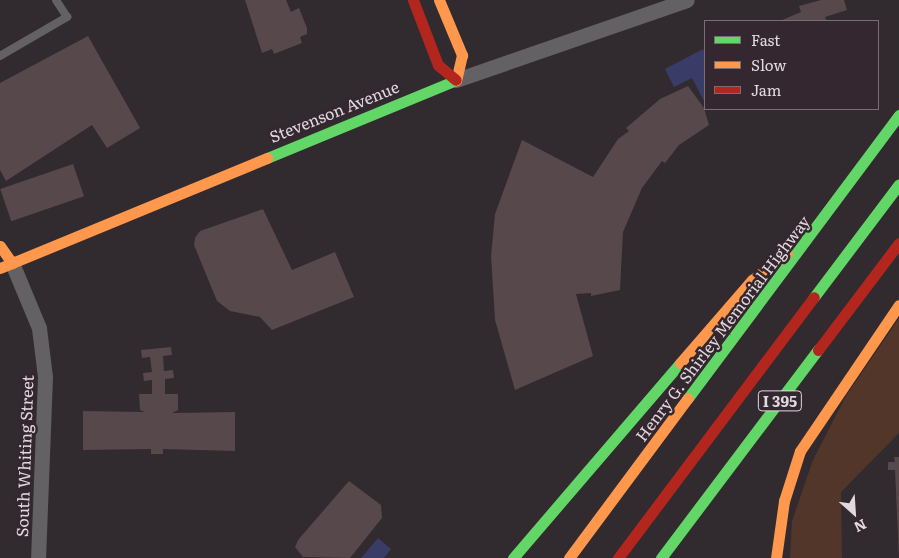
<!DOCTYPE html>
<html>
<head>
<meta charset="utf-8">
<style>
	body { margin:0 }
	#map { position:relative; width:899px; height:558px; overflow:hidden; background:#312a2e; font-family:Literata,serif }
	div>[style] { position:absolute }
	.green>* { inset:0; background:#53362a }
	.water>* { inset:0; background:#393c67 }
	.building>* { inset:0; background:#56484b; transform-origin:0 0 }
	.lane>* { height:8px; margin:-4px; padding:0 4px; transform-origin:4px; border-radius:4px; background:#636164 }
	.street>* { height:15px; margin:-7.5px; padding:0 7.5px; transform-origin:7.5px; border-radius:7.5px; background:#636164 }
	.fast>* { height:11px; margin:-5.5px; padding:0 5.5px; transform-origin:5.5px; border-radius:5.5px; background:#63d668 }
	.slow>* { height:11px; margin:-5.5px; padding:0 5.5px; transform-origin:5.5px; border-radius:5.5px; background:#ff974d }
	.jam>* { height:11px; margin:-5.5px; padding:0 5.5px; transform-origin:5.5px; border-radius:5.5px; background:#b3261e }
	span { translate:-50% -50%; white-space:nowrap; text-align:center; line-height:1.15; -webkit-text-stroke:5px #34272f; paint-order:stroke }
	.shield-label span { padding:1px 4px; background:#34272f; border:1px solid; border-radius:4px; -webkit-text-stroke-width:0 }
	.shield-label { font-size:15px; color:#e2d9de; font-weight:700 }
	.street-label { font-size:16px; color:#e2d9de }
	.legend { position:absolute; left:704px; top:20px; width:175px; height:90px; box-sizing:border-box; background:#34272f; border:1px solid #7a6e75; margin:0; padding:6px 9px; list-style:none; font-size:15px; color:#e2d9de }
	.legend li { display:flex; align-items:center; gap:10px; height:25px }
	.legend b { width:25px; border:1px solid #7a6e75 }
	.north { position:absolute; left:829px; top:488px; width:50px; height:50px; -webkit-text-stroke:4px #34272f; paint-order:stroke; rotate:154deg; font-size:14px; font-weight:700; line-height:20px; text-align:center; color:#e2d9de }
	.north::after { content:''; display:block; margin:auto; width:18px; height:22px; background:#e2d9de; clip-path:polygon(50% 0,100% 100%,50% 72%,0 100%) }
</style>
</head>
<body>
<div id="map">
	<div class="green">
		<i style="clip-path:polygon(899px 318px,899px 433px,841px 492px,842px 558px,790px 558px,792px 521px,813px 460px,846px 396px)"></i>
	</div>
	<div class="water">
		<i style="clip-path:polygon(703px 49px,705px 53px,705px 103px,692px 78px,674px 87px,665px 69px)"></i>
		<i style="clip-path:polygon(378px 538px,391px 549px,384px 558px,361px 558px)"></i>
	</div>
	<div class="building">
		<i style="clip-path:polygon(245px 0,286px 0,291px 12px,299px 8px,307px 28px,307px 34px,300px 37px,302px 43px,274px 54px,272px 49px,262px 53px)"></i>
		<i style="clip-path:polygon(821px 0,844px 0,847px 10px,825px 17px,827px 21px,780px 21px,801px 12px,799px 6px)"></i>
		<i style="clip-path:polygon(88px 36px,140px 128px,107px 148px,92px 125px,6px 181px,0 170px,0 83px)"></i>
		<i style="clip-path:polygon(688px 86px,704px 108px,709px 125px,679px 145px,665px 163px,662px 161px,642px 188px,623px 232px,620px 290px,591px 296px,591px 293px,576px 294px,593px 356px,515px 390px,495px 320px,491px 256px,495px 214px,522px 140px,593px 177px,618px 139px,629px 131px,626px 128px,660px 99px)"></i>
		<i style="left:73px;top:164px;width:34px;height:77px;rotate:71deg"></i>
		<i style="clip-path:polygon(263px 209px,292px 270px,335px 252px,354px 297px,272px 330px,260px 317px,230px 311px,217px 301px,194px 245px,195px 238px,200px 231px)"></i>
		<i style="clip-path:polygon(171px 347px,172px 355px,163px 356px,164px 371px,173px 370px,174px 378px,165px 379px,165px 394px,178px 394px,178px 410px,172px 413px,235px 412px,235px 451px,163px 449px,163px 454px,151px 454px,151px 449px,83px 450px,83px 411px,145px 412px,140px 410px,139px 394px,152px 394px,152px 380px,144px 381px,143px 373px,152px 372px,150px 357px,142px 358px,141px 350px)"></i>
		<i style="clip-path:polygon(894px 457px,899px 457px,899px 558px,895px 470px,888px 470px,888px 462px,895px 462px)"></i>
		<i style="clip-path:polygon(349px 481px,381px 505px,382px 518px,350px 558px,303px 557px,295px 547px,298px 540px)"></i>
	</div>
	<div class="lane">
		<i style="left:0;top:56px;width:78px;rotate:-30.2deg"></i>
		<i style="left:67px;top:17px;width:20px;rotate:-123deg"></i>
	</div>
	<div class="street">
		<i style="left:456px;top:80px;width:244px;rotate:-19.1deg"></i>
		<i style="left:12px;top:263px;width:70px;rotate:67.4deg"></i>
		<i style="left:39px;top:328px;width:49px;rotate:83deg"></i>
		<i style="left:45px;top:377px;width:181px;rotate:92.2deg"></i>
	</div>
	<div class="fast">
		<i style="left:267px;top:158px;width:204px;rotate:-22.4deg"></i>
		<i style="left:814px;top:297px;width:141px;rotate:-53deg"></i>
		<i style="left:688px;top:398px;width:353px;rotate:-53.3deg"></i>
		<i style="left:513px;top:558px;width:257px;rotate:-49.4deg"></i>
		<i style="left:661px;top:558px;width:261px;rotate:-53deg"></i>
	</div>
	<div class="slow">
		<i style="left:439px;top:0;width:60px;rotate:67.3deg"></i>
		<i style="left:462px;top:55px;width:26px;rotate:103deg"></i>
		<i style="left:0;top:246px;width:21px;rotate:55deg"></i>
		<i style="left:0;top:268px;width:289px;rotate:-22.4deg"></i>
		<i style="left:680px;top:363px;width:110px;rotate:-49.1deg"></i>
		<i style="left:752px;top:280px;width:44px;rotate:-37.6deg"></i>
		<i style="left:569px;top:558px;width:199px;rotate:-53.4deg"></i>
		<i style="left:776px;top:558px;width:58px;rotate:-82deg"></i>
		<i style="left:784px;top:501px;width:52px;rotate:-72.3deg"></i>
		<i style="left:800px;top:451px;width:176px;rotate:-55.9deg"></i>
	</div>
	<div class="jam">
		<i style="left:413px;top:0;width:70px;rotate:69deg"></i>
		<i style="left:438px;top:65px;width:23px;rotate:40deg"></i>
		<i style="left:818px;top:350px;width:134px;rotate:-52.9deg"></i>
		<i style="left:618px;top:558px;width:326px;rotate:-53.1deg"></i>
	</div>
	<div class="shield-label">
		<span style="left:780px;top:401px">I 395</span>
	</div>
	<div class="street-label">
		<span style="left:334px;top:111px;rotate:-22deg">Stevenson Avenue</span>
		<span style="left:722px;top:328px;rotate:-53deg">Henry G. Shirley Memorial Highway</span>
		<span style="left:24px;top:456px;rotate:-88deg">South Whiting Street</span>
	</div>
	<ul class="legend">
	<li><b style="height:6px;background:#63d668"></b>Fast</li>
	<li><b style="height:6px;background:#ff974d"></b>Slow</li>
	<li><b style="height:6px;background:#b3261e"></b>Jam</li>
	</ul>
	<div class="north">N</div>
</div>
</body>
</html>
